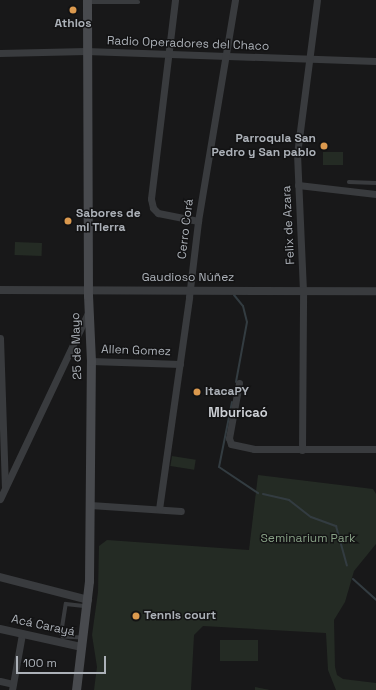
<!DOCTYPE html>
<html>
<head>
<meta charset="utf-8">
<style>
	body { margin:0 }
	#map { position:relative; width:376px; height:690px; overflow:hidden; background:#181819; font-family:"Space Grotesk",sans-serif }
	div>[style] { position:absolute }
	.green>* { inset:0; background:#242b24; transform-origin:0 0 }
	.stream>* { height:2px; margin:-1px; padding:0 1px; transform-origin:1px; border-radius:1px; background:#333c41 }
	.service>* { height:3.5px; margin:-1.75px; padding:0 1.75px; transform-origin:1.75px; border-radius:1.75px; background:#393b3e }
	.minor>* { height:7px; margin:-3.5px; padding:0 3.5px; transform-origin:3.5px; border-radius:3.5px; background:#393b3e }
	.tertiary>* { height:8px; margin:-4px; padding:0 4px; transform-origin:4px; border-radius:4px; background:#393b3e }
	.secondary>* { height:9px; margin:-4.5px; padding:0 4.5px; transform-origin:4.5px; border-radius:4.5px; background:#484a4e }
	.dots>* { width:11px; height:11px; translate:-50% -50%; box-sizing:border-box; border:2px solid #131314; border-radius:50% }
	span { translate:-50% -50%; white-space:nowrap; text-align:center; line-height:1.15; -webkit-text-stroke:3px #131314; paint-order:stroke }
	.poi-label { font-size:12px; color:#acb1b8; font-weight:700 }
	.right { translate:-100% -50%; text-align:right }
	.left { translate:0 -50%; text-align:left }
	.street-label { font-size:12px; color:#acb1b8 }
	.park-label { font-size:12px; color:#87a085 }
	.neighbourhood-label { font-size:13px; color:#cccfd4; font-weight:700 }
	.scale { position:absolute; left:16px; top:656px; width:90px; height:18px; box-sizing:border-box; border:2px solid #acb1b8; border-top:0; padding-left:5px; font-size:12px; line-height:14px; white-space:nowrap; color:#acb1b8; -webkit-text-stroke:3px #131314; paint-order:stroke }
</style>
</head>
<body>
<div id="map">
	<div class="green">
		<i style="left:323px;top:152px;width:20px;height:13px"></i>
		<i style="left:15px;top:242px;width:27px;height:13px;rotate:2deg"></i>
		<i style="left:172px;top:456px;width:24px;height:10px;rotate:9deg"></i>
		<i style="clip-path:polygon(258px 475px,373px 489px,376px 494px,376px 544px,354px 571px,345px 602px,334px 620px,335px 667px,337px 675px,343px 679px,376px 683px,376px 690px,336px 690px,328px 670px,326px 633px,203px 626px,194px 635px,191px 690px,94px 690px,97px 667px,92px 635px,98px 592px,99px 546px,107px 540px,249px 550px)"></i>
		<i style="left:258px;top:640px;width:21px;height:38px;rotate:90deg"></i>
		<i style="clip-path:polygon(255px 687px,270px 690px,303px 690px,255px 690px)"></i>
	</div>
	<div class="stream">
		<i style="left:234px;top:295px;width:14px;rotate:51deg"></i>
		<i style="left:243px;top:306px;width:16px;rotate:76deg"></i>
		<i style="left:247px;top:322px;width:61px;rotate:100.4deg"></i>
		<i style="left:232px;top:402px;width:66px;rotate:101.3deg"></i>
		<i style="left:219px;top:467px;width:47px;rotate:33.7deg"></i>
		<i style="left:263px;top:494px;width:27px;rotate:13deg"></i>
		<i style="left:289px;top:500px;width:28px;rotate:38deg"></i>
		<i style="left:311px;top:517px;width:27px;rotate:20deg"></i>
		<i style="left:336px;top:526px;width:41px;rotate:74.6deg"></i>
		<i style="left:353px;top:579px;width:31px;rotate:42deg"></i>
	</div>
	<div class="service">
		<i style="left:88px;top:2px;width:50px"></i>
		<i style="left:349px;top:182px;width:27px;rotate:2deg"></i>
		<i style="left:82px;top:638px;width:19px;rotate:-177deg"></i>
		<i style="left:63px;top:637px;width:4px;rotate:-124deg"></i>
		<i style="left:61px;top:634px;width:30px;rotate:-81deg"></i>
		<i style="left:66px;top:604px;width:20px;rotate:6deg"></i>
	</div>
	<div class="minor">
		<i style="left:175px;top:0;width:200px;rotate:96.9deg"></i>
		<i style="left:151px;top:199px;width:9px;rotate:77deg"></i>
		<i style="left:153px;top:208px;width:7px;rotate:45deg"></i>
		<i style="left:158px;top:213px;width:41px;rotate:11.3deg"></i>
		<i style="left:0;top:53px;width:86px;rotate:-1.3deg"></i>
		<i style="left:86px;top:51px;width:290px;rotate:2deg"></i>
		<i style="left:298px;top:185px;width:79px;rotate:6.6deg"></i>
		<i style="left:0;top:338px;width:148px;rotate:88.1deg"></i>
		<i style="left:91px;top:361px;width:89px;rotate:1.9deg"></i>
		<i style="left:239px;top:383px;width:56px;rotate:100.3deg"></i>
		<i style="left:229px;top:438px;width:6px;rotate:72deg"></i>
		<i style="left:231px;top:444px;width:24px;rotate:12deg"></i>
		<i style="left:254px;top:449px;width:122px"></i>
		<i style="left:302px;top:450px;width:159px;rotate:-89.6deg"></i>
		<i style="left:303px;top:291px;width:137px;rotate:-92.5deg"></i>
		<i style="left:297px;top:154px;width:155px;rotate:-82.6deg"></i>
		<i style="left:0;top:499px;width:206px;rotate:-64.7deg"></i>
		<i style="left:90px;top:505px;width:91px;rotate:3.8deg"></i>
		<i style="left:159px;top:509px;width:214px;rotate:-81.9deg"></i>
		<i style="left:189px;top:297px;width:77px;rotate:-83.2deg"></i>
		<i style="left:198px;top:221px;width:224px;rotate:-80.5deg"></i>
		<i style="left:0;top:681px;width:13px;rotate:13deg"></i>
		<i style="left:12px;top:690px;width:57px;rotate:-79.9deg"></i>
	</div>
	<div class="tertiary">
		<i style="left:0;top:290px;width:376px;rotate:0.2deg"></i>
		<i style="left:0;top:577px;width:91px;rotate:14.6deg"></i>
		<i style="left:0;top:629px;width:84px;rotate:12.4deg"></i>
	</div>
	<div class="secondary">
		<i style="left:76px;top:690px;width:110px;rotate:-83.2deg"></i>
		<i style="left:89px;top:581px;width:220px;rotate:-89.5deg"></i>
		<i style="left:91px;top:361px;width:65px;rotate:-92.6deg"></i>
		<i style="left:88px;top:296px;width:296px;rotate:-90.2deg"></i>
	</div>
	<div class="dots">
		<i style="left:73px;top:10px;background:#db994e"></i>
		<i style="left:324px;top:146px;background:#db994e"></i>
		<i style="left:68px;top:221px;background:#db994e"></i>
		<i style="left:197px;top:392px;background:#db994e"></i>
		<i style="left:136px;top:616px;background:#db994e"></i>
	</div>
	<div class="poi-label">
		<span style="left:73px;top:24px">Athlos</span>
		<span class="right" style="left:316px;top:146px">Parroquia San<br>Pedro y San pablo</span>
		<span class="left" style="left:76px;top:221px">Sabores de<br>mi Tierra</span>
		<span class="left" style="left:205px;top:392px">ItacaPY</span>
		<span class="left" style="left:144px;top:616px">Tennis court</span>
	</div>
	<div class="street-label">
		<span style="left:188px;top:44px;rotate:2deg">Radio Operadores del Chaco</span>
		<span style="left:289px;top:225px;rotate:-93deg">Felix de Azara</span>
		<span style="left:186px;top:229px;rotate:-83deg">Cerro Corá</span>
		<span style="left:188px;top:278px">Gaudioso Núñez</span>
		<span style="left:77px;top:346px;rotate:-92deg">25 de Mayo</span>
		<span style="left:136px;top:351px;rotate:2deg">Allen Gomez</span>
		<span style="left:43px;top:626px;rotate:12deg">Acá Carayá</span>
	</div>
	<div class="park-label">
		<span style="left:308px;top:539px">Seminarium Park</span>
	</div>
	<div class="neighbourhood-label">
		<span style="left:238px;top:413px">Mburicaó</span>
	</div>
	<div class="scale">100 m</div>
</div>
</body>
</html>
